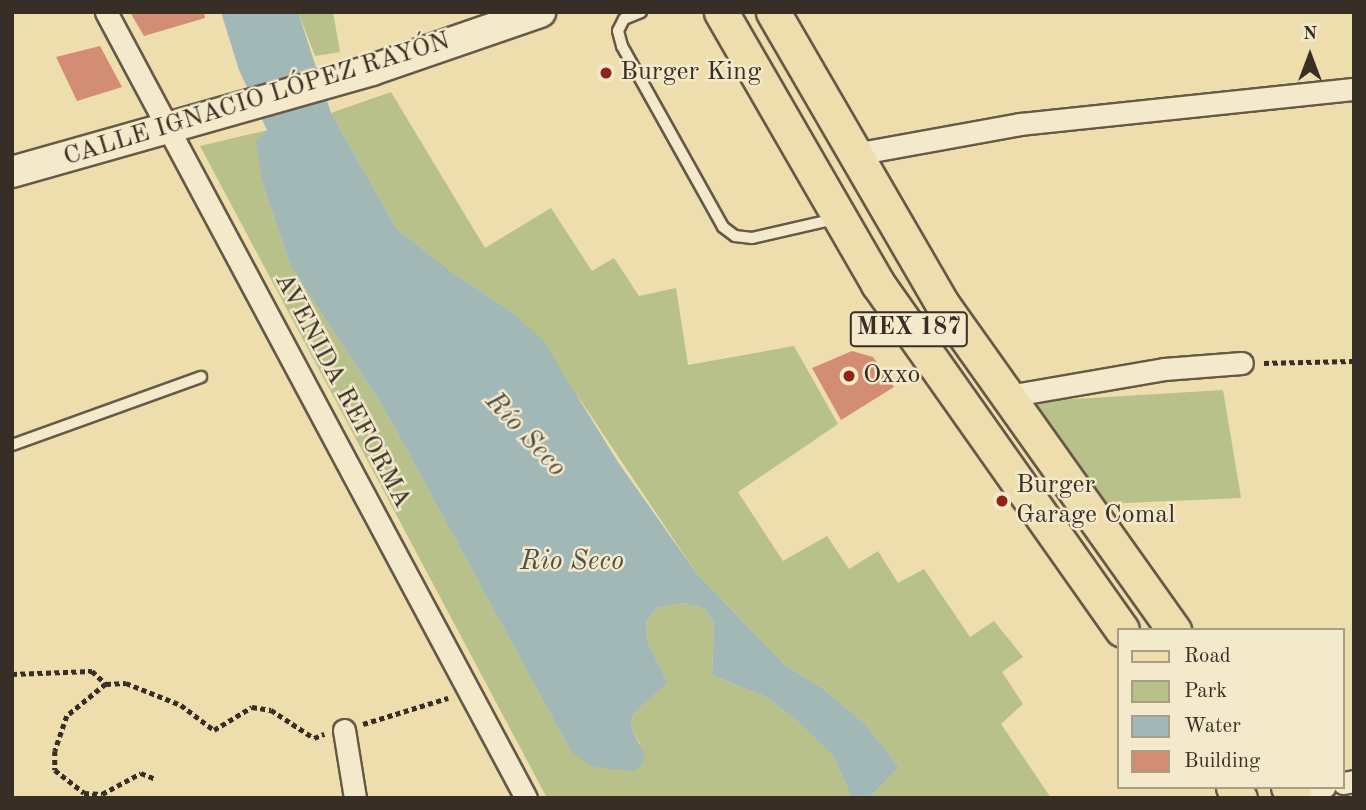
<!DOCTYPE html>
<html>
<head>
<meta charset="utf-8">
<style>
	body { margin:0 }
	#map { position:relative; width:1366px; height:810px; overflow:hidden; background:#eeddad; font-family:"Old Standard TT",serif }
	div>[style] { position:absolute }
	.green>* { inset:0; background:#b8c18a }
	.water>* { inset:0; background:#a1b8b7 }
	.building>* { inset:0; background:#d38d74 }
	.path>* { height:4.5px; margin-top:-2.25px; transform-origin:0; background:repeating-linear-gradient(90deg,#372e25 0 5px,transparent 0 8.5px) }
	.roads { filter:drop-shadow(2px 0 #655a47) drop-shadow(-2px 0 #655a47) drop-shadow(0 2px #655a47) drop-shadow(0 -2px #655a47) }
	.service>* { height:10px; margin:-5px; padding:0 5px; transform-origin:5px; border-radius:5px; background:#f4e9ca }
	.minor>* { height:21px; margin:-10.5px; padding:0 10.5px; transform-origin:10.5px; border-radius:10.5px; background:#f4e9ca }
	.secondary>* { height:30px; margin:-15px; padding:0 15px; transform-origin:15px; border-radius:15px; background:#f4e9ca }
	.primary>* { height:33px; margin:-16.5px; padding:0 16.5px; transform-origin:16.5px; border-radius:16.5px; background:#eeddad }
	.dots>* { width:19px; height:19px; translate:-50% -50%; box-sizing:border-box; border:4px solid #f4e9ca; border-radius:50% }
	span { translate:-50% -50%; white-space:nowrap; text-align:center; line-height:1.15; -webkit-text-stroke:5px #f4e9ca; paint-order:stroke }
	.shield-label span { padding:2px 5px; background:#f4e9ca; border:2px solid; border-radius:5px; -webkit-text-stroke-width:0 }
	.shield-label { font-size:24px; color:#372e25; font-weight:700 }
	.poi-label { font-size:26px; color:#372e25 }
	.left { translate:0 -50%; text-align:left }
	.street-label { font-size:26px; color:#372e25 }
	.water-label { font-size:28px; color:#52504a; font-style:italic }
	.frame { position:absolute; inset:0; border:14px solid #372e25; pointer-events:none }
	.legend { position:absolute; left:1117px; top:628px; width:228px; height:161px; box-sizing:border-box; background:#f4e9ca; border:2px solid #a89e88; margin:0; padding:9px 12px; list-style:none; font-size:21px; color:#372e25 }
	.legend li { display:flex; align-items:center; gap:14px; height:35px }
	.legend b { width:35px; border:2px solid #a89e88 }
	.north { position:absolute; left:1275px; top:21px; width:70px; height:70px; -webkit-text-stroke:5px #f4e9ca; paint-order:stroke; rotate:0deg; font-size:19px; font-weight:700; line-height:28px; text-align:center; color:#372e25 }
	.north::after { content:''; display:block; margin:auto; width:24px; height:32px; background:#372e25; clip-path:polygon(50% 0,100% 100%,50% 72%,0 100%) }
</style>
</head>
<body>
<div id="map">
	<div class="green">
		<i style="clip-path:polygon(298px 12px,333px 12px,340px 52px,315px 56px)"></i>
		<i style="clip-path:polygon(391px 92px,485px 248px,551px 208px,592px 271px,614px 258px,639px 296px,676px 288px,688px 365px,794px 346px,838px 424px,738px 492px,783px 561px,827px 536px,849px 569px,878px 551px,898px 583px,924px 569px,970px 637px,994px 621px,1023px 657px,1002px 672px,1023px 704px,1001px 724px,1051px 798px,869px 798px,899px 767px,866px 725px,825px 690px,785px 665px,697px 574px,581px 401px,511px 311px,453px 273px,397px 229px,331px 113px)"></i>
		<i style="clip-path:polygon(268px 130px,257px 141px,261px 179px,290px 265px,385px 410px,571px 752px,640px 744px,631px 727px,633px 714px,668px 683px,648px 643px,646px 622px,657px 608px,682px 603px,705px 609px,714px 624px,712px 675px,766px 697px,797px 721px,833px 756px,852px 798px,547px 798px,200px 146px)"></i>
		<i style="clip-path:polygon(1223px 390px,1241px 498px,1102px 504px,1025px 402px)"></i>
	</div>
	<div class="water">
		<i style="clip-path:polygon(221px 12px,298px 12px,331px 113px,397px 229px,453px 273px,511px 311px,543px 341px,618px 462px,697px 574px,785px 665px,825px 690px,866px 725px,899px 767px,869px 798px,852px 798px,833px 756px,797px 721px,766px 697px,712px 675px,714px 624px,705px 609px,682px 603px,657px 608px,646px 622px,648px 643px,668px 683px,633px 714px,631px 727px,645px 756px,641px 766px,633px 771px,594px 767px,571px 752px,385px 410px,290px 265px,261px 179px,256px 141px,267px 130px,239px 70px)"></i>
	</div>
	<div class="building">
		<i style="clip-path:polygon(130px 12px,204px 12px,205px 18px,144px 36px)"></i>
		<i style="clip-path:polygon(100px 46px,122px 87px,77px 101px,56px 57px)"></i>
		<i style="clip-path:polygon(852px 351px,873px 357px,894px 387px,841px 420px,812px 368px)"></i>
	</div>
	<div class="path">
		<i style="left:1264px;top:363px;width:90px;rotate:-1.3deg"></i>
		<i style="left:12px;top:674px;width:80px;rotate:-2.1deg"></i>
		<i style="left:92px;top:671px;width:19px;rotate:43deg"></i>
		<i style="left:106px;top:684px;width:20px;rotate:-3deg"></i>
		<i style="left:126px;top:683px;width:59px;rotate:21.8deg"></i>
		<i style="left:181px;top:705px;width:41px;rotate:37.1deg"></i>
		<i style="left:214px;top:730px;width:44px;rotate:-31.2deg"></i>
		<i style="left:252px;top:707px;width:19px;rotate:9deg"></i>
		<i style="left:271px;top:710px;width:51px;rotate:33.1deg"></i>
		<i style="left:314px;top:738px;width:11px;rotate:-22deg"></i>
		<i style="left:106px;top:684px;width:50px;rotate:140.6deg"></i>
		<i style="left:67px;top:716px;width:37px;rotate:109deg"></i>
		<i style="left:55px;top:751px;width:19px;rotate:90deg"></i>
		<i style="left:55px;top:770px;width:37px;rotate:38deg"></i>
		<i style="left:84px;top:793px;width:18px;rotate:3deg"></i>
		<i style="left:102px;top:794px;width:44px;rotate:-28.3deg"></i>
		<i style="left:141px;top:773px;width:16px;rotate:22deg"></i>
		<i style="left:363px;top:724px;width:89px;rotate:-17deg"></i>
	</div>
	<div class="roads">
		<div class="service">
			<i style="left:641px;top:12px;width:18px;rotate:158deg"></i>
			<i style="left:624px;top:19px;width:13px;rotate:117deg"></i>
			<i style="left:618px;top:31px;width:16px;rotate:75deg"></i>
			<i style="left:622px;top:46px;width:207px;rotate:60.8deg"></i>
			<i style="left:723px;top:227px;width:15px;rotate:37deg"></i>
			<i style="left:735px;top:236px;width:17px;rotate:7deg"></i>
			<i style="left:752px;top:238px;width:85px;rotate:-12.9deg"></i>
			<i style="left:12px;top:445px;width:201px;rotate:-19.8deg"></i>
		</div>
		<div class="minor">
			<i style="left:106px;top:12px;width:891px;rotate:61.88deg"></i>
			<i style="left:855px;top:154px;width:168px;rotate:-10.3deg"></i>
			<i style="left:1020px;top:124px;width:336px;rotate:-6deg"></i>
			<i style="left:1008px;top:396px;width:158px;rotate:-9.8deg"></i>
			<i style="left:1164px;top:369px;width:78px;rotate:-4.4deg"></i>
			<i style="left:344px;top:730px;width:69px;rotate:80.8deg"></i>
			<i style="left:1343px;top:783px;width:11px;rotate:-10deg"></i>
			<i style="left:1292px;top:794px;width:33px;rotate:-12deg"></i>
		</div>
		<div class="secondary">
			<i style="left:12px;top:172px;width:374px;rotate:-15.8deg"></i>
			<i style="left:372px;top:70px;width:178px;rotate:-19deg"></i>
		</div>
		<div class="primary">
			<i style="left:721px;top:12px;width:314px;rotate:60deg"></i>
			<i style="left:878px;top:284px;width:423px;rotate:54.8deg"></i>
			<i style="left:773px;top:12px;width:339px;rotate:59.9deg"></i>
			<i style="left:943px;top:305px;width:399px;rotate:54.6deg"></i>
			<i style="left:1233px;top:787px;width:13px;rotate:58deg"></i>
			<i style="left:1288px;top:787px;width:13px;rotate:58deg"></i>
		</div>
	</div>
	<div class="dots">
		<i style="left:606px;top:73px;background:#8f2418"></i>
		<i style="left:849px;top:376px;background:#8f2418"></i>
		<i style="left:1002px;top:501px;background:#8f2418"></i>
	</div>
	<div class="shield-label">
		<span style="left:909px;top:329px">MEX 187</span>
	</div>
	<div class="poi-label">
		<span class="left" style="left:620px;top:73px">Burger King</span>
		<span class="left" style="left:863px;top:376px">Oxxo</span>
		<span class="left" style="left:1016px;top:501px">Burger<br>Garage Comal</span>
	</div>
	<div class="street-label">
		<span style="left:257px;top:100px;rotate:-17deg">CALLE IGNACIO LÓPEZ RAYÓN</span>
		<span style="left:342px;top:391px;rotate:62deg">AVENIDA REFORMA</span>
	</div>
	<div class="water-label">
		<span style="left:525px;top:435px;rotate:47deg">Río Seco</span>
		<span style="left:572px;top:562px">Rio Seco</span>
	</div>
	<div class="frame"></div>
	<ul class="legend">
	<li><b style="height:9px;background:#eeddad"></b>Road</li>
	<li><b style="height:19px;background:#b8c18a"></b>Park</li>
	<li><b style="height:19px;background:#a1b8b7"></b>Water</li>
	<li><b style="height:19px;background:#d38d74"></b>Building</li>
	</ul>
	<div class="north">N</div>
</div>
</body>
</html>
